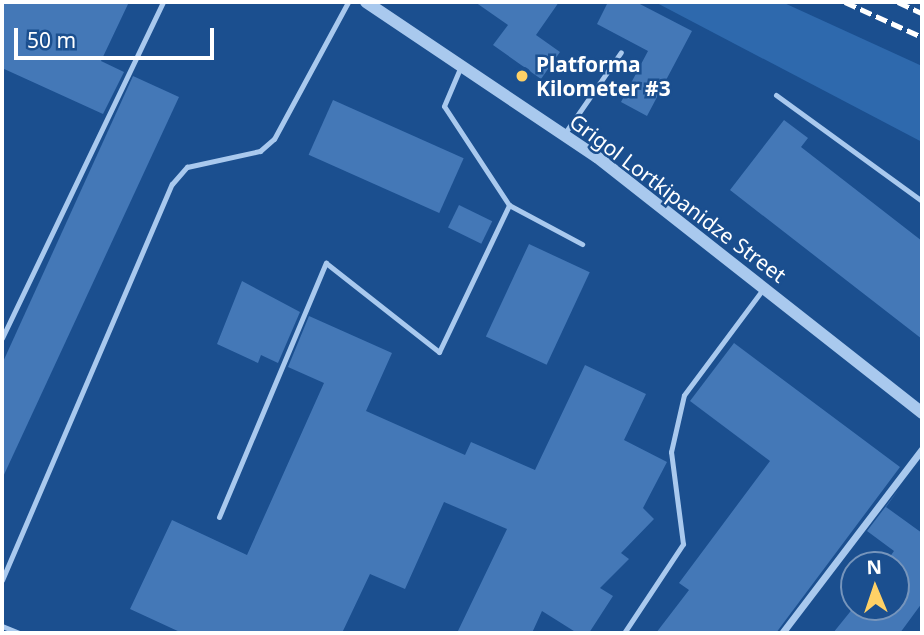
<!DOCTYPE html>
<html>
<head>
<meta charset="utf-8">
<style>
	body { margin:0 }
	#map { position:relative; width:924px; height:635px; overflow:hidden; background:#1b4f8f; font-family:"Noto Sans",sans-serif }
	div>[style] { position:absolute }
	.green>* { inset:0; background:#2e69ad }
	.building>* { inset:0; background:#4478b7; transform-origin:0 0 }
	.service>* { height:5px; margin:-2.5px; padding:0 2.5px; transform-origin:2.5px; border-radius:2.5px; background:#a9c9ee }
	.minor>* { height:7px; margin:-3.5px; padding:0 3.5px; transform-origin:3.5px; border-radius:3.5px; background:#a9c9ee }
	.tertiary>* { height:12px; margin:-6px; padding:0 6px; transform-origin:6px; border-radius:6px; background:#a9c9ee }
	.rail>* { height:5px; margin-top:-2.5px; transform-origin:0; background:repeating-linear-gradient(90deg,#fff 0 12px,transparent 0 17px) }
	.dots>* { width:19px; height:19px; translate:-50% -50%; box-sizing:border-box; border:4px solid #1b4f8f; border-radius:50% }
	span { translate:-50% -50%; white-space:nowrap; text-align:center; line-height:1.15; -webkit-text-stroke:5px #1b4f8f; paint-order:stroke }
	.poi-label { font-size:21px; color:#fff; font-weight:700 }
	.left { translate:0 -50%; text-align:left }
	.street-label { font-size:21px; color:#fff }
	.frame { position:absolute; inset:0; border:4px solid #fff; pointer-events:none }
	.north { position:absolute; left:840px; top:551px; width:70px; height:70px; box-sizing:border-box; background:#1b4f8f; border:2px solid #7695bc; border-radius:50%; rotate:358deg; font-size:19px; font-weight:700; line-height:28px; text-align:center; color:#fff }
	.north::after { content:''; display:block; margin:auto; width:24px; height:32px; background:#ffd166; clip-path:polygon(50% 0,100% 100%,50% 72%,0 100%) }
	.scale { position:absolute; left:14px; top:28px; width:200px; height:32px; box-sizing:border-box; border:4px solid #fff; border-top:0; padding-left:9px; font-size:21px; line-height:24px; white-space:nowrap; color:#fff; -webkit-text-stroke:5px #1b4f8f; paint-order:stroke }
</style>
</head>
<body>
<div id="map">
	<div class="green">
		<i style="clip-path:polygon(655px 2px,782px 2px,922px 66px,922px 142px)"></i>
	</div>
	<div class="building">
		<i style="clip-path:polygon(2px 2px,129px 2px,101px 61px,124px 72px,103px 114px,2px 68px)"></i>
		<i style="clip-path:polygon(475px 2px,559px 2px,536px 35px,560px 52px,541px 79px,493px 45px,508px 25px)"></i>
		<i style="clip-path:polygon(608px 2px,636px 2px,692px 31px,647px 116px,621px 102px,648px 51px,597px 24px)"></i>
		<i style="clip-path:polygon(133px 76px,179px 97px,2px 479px,2px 364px)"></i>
		<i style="left:333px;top:100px;width:143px;height:60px;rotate:24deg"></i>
		<i style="clip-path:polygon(784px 120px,808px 138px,801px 147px,922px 241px,922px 339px,730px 190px)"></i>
		<i style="left:459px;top:205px;width:37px;height:25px;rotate:26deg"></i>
		<i style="left:529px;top:244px;width:67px;height:102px;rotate:25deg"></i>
		<i style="clip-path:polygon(242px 281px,300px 312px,278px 363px,261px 355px,258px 363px,217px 344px)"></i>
		<i style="clip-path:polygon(309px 316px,392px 353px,366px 411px,465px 455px,471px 442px,535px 470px,585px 365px,646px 394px,624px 440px,667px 462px,643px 508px,654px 519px,621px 553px,629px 559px,600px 588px,613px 596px,589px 633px,577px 633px,542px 611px,532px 633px,457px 633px,507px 529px,444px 502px,405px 589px,370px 574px,342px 633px,182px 633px,130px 609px,172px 520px,247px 555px,324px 383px,288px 367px)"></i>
		<i style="clip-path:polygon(734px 343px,900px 467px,776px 633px,656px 633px,689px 590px,679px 583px,770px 461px,690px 401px)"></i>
		<i style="clip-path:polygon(899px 489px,886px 507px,922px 533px,922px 603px,900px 633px,833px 633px,854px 607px,896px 607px,896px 565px,884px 565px,894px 551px,867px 531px)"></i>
	</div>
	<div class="service">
		<i style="left:776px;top:95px;width:180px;rotate:36deg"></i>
		<i style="left:565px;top:133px;width:98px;rotate:-55.3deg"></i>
		<i style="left:509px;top:205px;width:83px;rotate:28.1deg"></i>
		<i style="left:2px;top:338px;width:373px;rotate:-64.4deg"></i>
		<i style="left:219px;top:517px;width:276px;rotate:-67.2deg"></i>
		<i style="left:326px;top:263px;width:144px;rotate:38.2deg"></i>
		<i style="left:439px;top:352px;width:163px;rotate:-64.5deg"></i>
		<i style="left:509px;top:205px;width:118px;rotate:-123.3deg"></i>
		<i style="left:444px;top:106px;width:43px;rotate:-67deg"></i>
		<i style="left:2px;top:580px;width:431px;rotate:-66.8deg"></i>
		<i style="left:172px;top:184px;width:23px;rotate:-49deg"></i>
		<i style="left:187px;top:167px;width:75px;rotate:-12.4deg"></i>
		<i style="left:260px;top:151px;width:18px;rotate:-41deg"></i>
		<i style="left:274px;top:139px;width:156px;rotate:-61.6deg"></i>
		<i style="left:2px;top:626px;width:18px;rotate:22deg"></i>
		<i style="left:624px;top:633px;width:107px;rotate:-56.5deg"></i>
		<i style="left:683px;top:544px;width:93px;rotate:-97.4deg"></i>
		<i style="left:671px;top:452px;width:58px;rotate:-77.2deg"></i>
		<i style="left:684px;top:395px;width:132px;rotate:-53.3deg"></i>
	</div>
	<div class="minor">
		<i style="left:782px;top:633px;width:231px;rotate:-52.7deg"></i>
	</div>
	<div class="tertiary">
		<i style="left:366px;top:2px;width:278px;rotate:33.9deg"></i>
		<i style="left:597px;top:157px;width:414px;rotate:38.2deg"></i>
	</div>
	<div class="rail">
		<i style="left:845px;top:2px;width:85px;rotate:24.4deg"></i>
		<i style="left:898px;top:2px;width:26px;rotate:25deg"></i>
	</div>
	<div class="dots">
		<i style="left:522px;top:76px;background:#ffd166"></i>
	</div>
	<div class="poi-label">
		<span class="left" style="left:536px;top:76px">Platforma<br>Kilometer #3</span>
	</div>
	<div class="street-label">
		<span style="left:678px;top:198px;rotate:37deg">Grigol Lortkipanidze Street</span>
	</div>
	<div class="frame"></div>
	<div class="north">N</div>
	<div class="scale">50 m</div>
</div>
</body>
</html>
